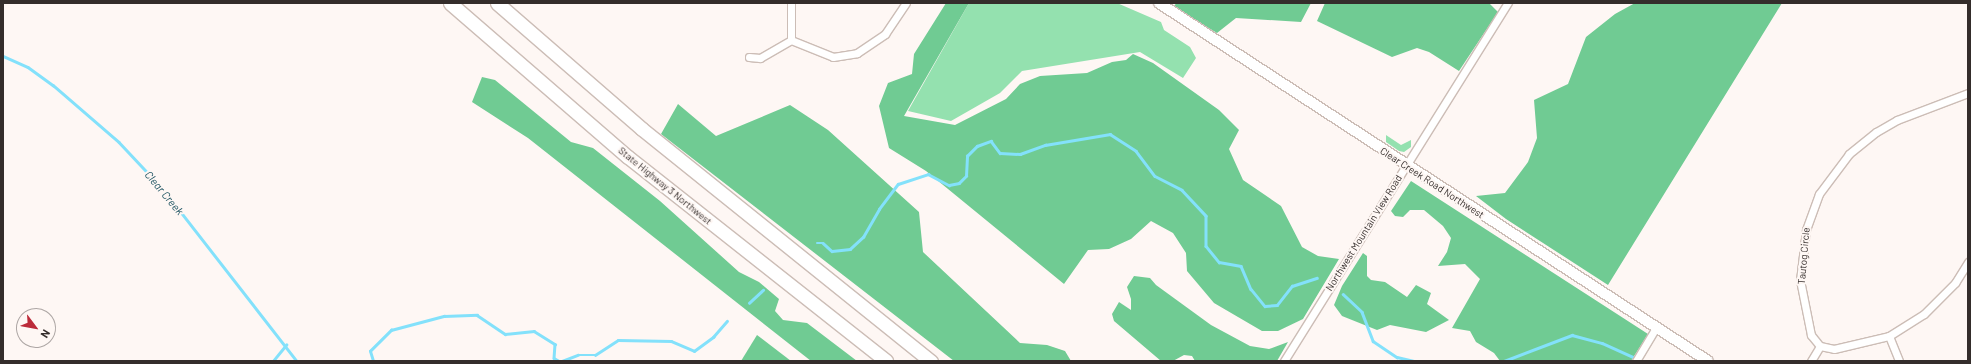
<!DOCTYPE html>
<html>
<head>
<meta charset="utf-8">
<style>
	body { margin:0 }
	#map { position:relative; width:1971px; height:364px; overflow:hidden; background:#fef7f4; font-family:Barlow,sans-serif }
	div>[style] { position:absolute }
	.green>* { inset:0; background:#94e1af }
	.forest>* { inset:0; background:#70cb93 }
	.stream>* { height:2.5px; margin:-1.25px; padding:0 1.25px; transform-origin:1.25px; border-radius:1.25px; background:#83e1fb }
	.roads { filter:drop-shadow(1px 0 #ccbdb6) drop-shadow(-1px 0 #ccbdb6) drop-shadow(0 1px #ccbdb6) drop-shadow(0 -1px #ccbdb6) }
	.minor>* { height:7px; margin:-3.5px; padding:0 3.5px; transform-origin:3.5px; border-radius:3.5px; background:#fff }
	.secondary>* { height:10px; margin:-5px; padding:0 5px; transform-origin:5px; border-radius:5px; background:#fff }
	.motorway>* { height:13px; margin:-6.5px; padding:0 6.5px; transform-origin:6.5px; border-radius:6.5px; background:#fff }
	span { translate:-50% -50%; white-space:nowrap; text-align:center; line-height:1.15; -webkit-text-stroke:4px #fef7f4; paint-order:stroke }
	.street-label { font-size:10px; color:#342d2b }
	.water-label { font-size:11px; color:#1d5361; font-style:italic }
	.frame { position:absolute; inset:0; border:4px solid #342d2b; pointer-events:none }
	.north { position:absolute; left:16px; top:308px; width:40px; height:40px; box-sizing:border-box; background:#fef7f4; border:1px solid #ada6a4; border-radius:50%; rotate:122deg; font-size:11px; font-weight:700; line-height:16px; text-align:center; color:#342d2b }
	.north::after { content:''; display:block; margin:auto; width:14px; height:18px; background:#bc2b3a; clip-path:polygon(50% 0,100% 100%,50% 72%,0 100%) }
</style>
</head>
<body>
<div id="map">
	<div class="green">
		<i style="clip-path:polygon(969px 3px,1117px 3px,1161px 22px,1164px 30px,1190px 47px,1196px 58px,1183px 78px,1140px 52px,1022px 71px,1000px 93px,951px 121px,908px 111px)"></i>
		<i style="clip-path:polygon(1386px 135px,1401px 145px,1411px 140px,1411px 147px,1404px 152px,1399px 151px,1386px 142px)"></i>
	</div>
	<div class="forest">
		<i style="clip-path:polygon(946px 3px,969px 3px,904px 116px,955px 125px,1006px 99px,1020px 84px,1040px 76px,1087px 73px,1112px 62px,1126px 60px,1133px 54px,1153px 63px,1219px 110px,1239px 130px,1229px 149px,1243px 180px,1281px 206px,1302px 247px,1318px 256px,1339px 259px,1303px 319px,1278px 331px,1262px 331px,1214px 303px,1187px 271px,1186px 253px,1173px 233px,1151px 221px,1131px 239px,1109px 249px,1088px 250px,1064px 284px,926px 171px,889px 148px,879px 106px,888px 83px,912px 74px,914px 54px)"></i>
		<i style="clip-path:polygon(1176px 3px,1311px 3px,1301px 22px,1236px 18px,1217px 33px,1174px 7px)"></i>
		<i style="clip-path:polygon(1325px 3px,1489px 3px,1498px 12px,1459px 71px,1429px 52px,1417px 48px,1392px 57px,1317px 21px)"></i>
		<i style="clip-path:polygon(1635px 3px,1782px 3px,1608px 285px,1506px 219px,1476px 196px,1505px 193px,1528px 162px,1537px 138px,1534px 100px,1568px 84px,1586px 37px,1615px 14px)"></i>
		<i style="clip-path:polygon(482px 77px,495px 80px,571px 142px,593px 148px,660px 201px,739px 272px,759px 282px,779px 299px,775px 311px,783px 320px,807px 323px,857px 361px,811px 361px,528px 138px,472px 102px)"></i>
		<i style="clip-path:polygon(678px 104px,716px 136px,790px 105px,828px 130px,919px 212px,923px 252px,1020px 343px,1047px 345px,1065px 351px,1071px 361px,954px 361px,661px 134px)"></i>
		<i style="clip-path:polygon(1411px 181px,1648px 334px,1631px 361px,1500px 361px,1494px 353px,1476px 342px,1470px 331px,1452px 328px,1480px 279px,1465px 264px,1438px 266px,1447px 252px,1451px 238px,1443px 226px,1424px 210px,1410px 210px,1403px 217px,1395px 216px,1391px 211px)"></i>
		<i style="clip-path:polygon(1363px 253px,1367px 256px,1367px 276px,1371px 280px,1385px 282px,1407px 297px,1416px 285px,1431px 293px,1427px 304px,1449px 320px,1426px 332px,1390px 325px,1377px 330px,1342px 316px,1334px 305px,1342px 286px)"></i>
		<i style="clip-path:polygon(1134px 276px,1150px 278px,1156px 285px,1211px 325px,1250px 346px,1269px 349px,1288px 342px,1277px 361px,1195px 361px,1192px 356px,1184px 355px,1173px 361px,1161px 361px,1114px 321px,1112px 314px,1119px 302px,1131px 310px,1131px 299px,1127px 287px)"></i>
		<i style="clip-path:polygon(757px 335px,791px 361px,741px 361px)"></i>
	</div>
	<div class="stream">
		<i style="left:3px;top:56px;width:27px;rotate:24deg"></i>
		<i style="left:28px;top:67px;width:31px;rotate:36deg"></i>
		<i style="left:53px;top:85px;width:87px;rotate:40.8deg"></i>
		<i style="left:119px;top:142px;width:64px;rotate:46.9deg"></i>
		<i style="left:163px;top:189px;width:218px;rotate:52.1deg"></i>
		<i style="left:817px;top:243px;width:6px"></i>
		<i style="left:823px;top:243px;width:12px;rotate:42deg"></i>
		<i style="left:832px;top:251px;width:18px;rotate:-6deg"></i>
		<i style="left:850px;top:249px;width:18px;rotate:-43deg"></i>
		<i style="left:863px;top:237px;width:32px;rotate:-60deg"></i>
		<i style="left:879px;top:209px;width:31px;rotate:-53deg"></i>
		<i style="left:898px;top:184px;width:32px;rotate:-18deg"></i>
		<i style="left:928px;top:174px;width:24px;rotate:28deg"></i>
		<i style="left:949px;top:185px;width:10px;rotate:-11deg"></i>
		<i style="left:959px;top:183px;width:10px;rotate:-45deg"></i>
		<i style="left:966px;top:176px;width:20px;rotate:-87deg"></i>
		<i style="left:967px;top:156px;width:14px;rotate:-45deg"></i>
		<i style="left:977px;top:146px;width:15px;rotate:-20deg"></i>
		<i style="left:991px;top:141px;width:15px;rotate:53deg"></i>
		<i style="left:1000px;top:153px;width:20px;rotate:3deg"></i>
		<i style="left:1020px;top:154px;width:27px;rotate:-20deg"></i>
		<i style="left:1045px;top:145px;width:66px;rotate:-9.6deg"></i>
		<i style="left:1110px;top:134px;width:31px;rotate:33deg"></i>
		<i style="left:1136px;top:151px;width:31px;rotate:53deg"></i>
		<i style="left:1155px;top:176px;width:30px;rotate:27deg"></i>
		<i style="left:1182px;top:190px;width:35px;rotate:47deg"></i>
		<i style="left:1206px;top:216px;width:30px;rotate:90deg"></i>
		<i style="left:1206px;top:246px;width:21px;rotate:51deg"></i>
		<i style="left:1219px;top:262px;width:22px;rotate:10deg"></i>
		<i style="left:1241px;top:266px;width:25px;rotate:67deg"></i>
		<i style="left:1251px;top:289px;width:22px;rotate:51deg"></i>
		<i style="left:1265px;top:306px;width:12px;rotate:-5deg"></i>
		<i style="left:1277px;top:305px;width:24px;rotate:-52deg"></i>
		<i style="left:1292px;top:286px;width:26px;rotate:-18deg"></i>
		<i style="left:1343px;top:294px;width:26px;rotate:43deg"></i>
		<i style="left:1362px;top:312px;width:31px;rotate:69deg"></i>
		<i style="left:1373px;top:341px;width:29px;rotate:34deg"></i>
		<i style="left:1397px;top:357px;width:17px;rotate:13deg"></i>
		<i style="left:749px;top:303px;width:19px;rotate:-43deg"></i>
		<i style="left:273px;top:361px;width:21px;rotate:-51deg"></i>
		<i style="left:373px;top:361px;width:10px;rotate:-107deg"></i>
		<i style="left:370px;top:351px;width:30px;rotate:-45deg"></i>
		<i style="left:391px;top:330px;width:55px;rotate:-14.8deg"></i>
		<i style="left:444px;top:316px;width:33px;rotate:-2deg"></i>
		<i style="left:477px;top:315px;width:34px;rotate:34deg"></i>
		<i style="left:505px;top:334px;width:29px;rotate:-6deg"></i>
		<i style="left:534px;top:331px;width:25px;rotate:32deg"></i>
		<i style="left:555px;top:344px;width:14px;rotate:94deg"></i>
		<i style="left:554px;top:358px;width:6px;rotate:31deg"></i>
		<i style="left:562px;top:361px;width:17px;rotate:-21deg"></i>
		<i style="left:578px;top:355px;width:17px"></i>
		<i style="left:595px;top:355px;width:27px;rotate:-33deg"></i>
		<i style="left:618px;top:340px;width:53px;rotate:1.1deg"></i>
		<i style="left:671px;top:341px;width:25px;rotate:23deg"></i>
		<i style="left:694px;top:351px;width:24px;rotate:-36deg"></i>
		<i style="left:713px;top:337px;width:21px;rotate:-49deg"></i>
		<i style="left:1504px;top:361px;width:73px;rotate:-20.9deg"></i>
		<i style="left:1572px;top:335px;width:31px;rotate:15deg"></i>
		<i style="left:1602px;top:343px;width:34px;rotate:24deg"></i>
		<i style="left:1641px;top:361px;width:1px"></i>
	</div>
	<div class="roads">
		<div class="minor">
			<i style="left:791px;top:3px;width:37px;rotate:90deg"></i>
			<i style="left:791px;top:40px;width:45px;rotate:22deg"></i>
			<i style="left:833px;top:57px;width:24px;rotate:-9deg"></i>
			<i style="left:857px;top:53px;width:34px;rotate:-34deg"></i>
			<i style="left:885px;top:34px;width:37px;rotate:-56deg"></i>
			<i style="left:749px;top:57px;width:11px;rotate:5deg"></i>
			<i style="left:760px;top:58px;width:36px;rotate:-30deg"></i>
			<i style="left:1968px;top:93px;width:76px;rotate:159.2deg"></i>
			<i style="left:1897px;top:120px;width:24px;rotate:150deg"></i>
			<i style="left:1876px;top:132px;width:35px;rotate:141deg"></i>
			<i style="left:1849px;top:154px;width:50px;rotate:126.9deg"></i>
			<i style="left:1819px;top:194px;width:38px;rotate:110deg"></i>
			<i style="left:1806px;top:230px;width:50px;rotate:96.8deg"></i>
			<i style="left:1800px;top:280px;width:56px;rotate:78.7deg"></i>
			<i style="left:1811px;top:335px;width:14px;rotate:51deg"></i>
			<i style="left:1820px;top:346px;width:14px;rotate:12deg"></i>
			<i style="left:1834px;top:349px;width:57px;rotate:-13.3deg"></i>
			<i style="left:1889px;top:336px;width:41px;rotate:-32.2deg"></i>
			<i style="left:1924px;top:314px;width:44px;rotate:-45deg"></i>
			<i style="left:1955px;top:283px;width:25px;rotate:-58deg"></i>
			<i style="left:1889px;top:336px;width:27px;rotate:68deg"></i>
			<i style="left:1284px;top:361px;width:422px;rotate:-58deg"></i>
			<i style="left:1636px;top:361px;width:39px;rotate:-59deg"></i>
			<i style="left:1811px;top:361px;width:17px;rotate:-59deg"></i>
		</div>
		<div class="secondary">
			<i style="left:1159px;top:3px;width:655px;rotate:33.11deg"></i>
		</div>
		<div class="motorway">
			<i style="left:450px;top:3px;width:235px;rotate:40.9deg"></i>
			<i style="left:628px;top:157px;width:329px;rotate:38.3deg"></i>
			<i style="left:497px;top:3px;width:192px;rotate:41deg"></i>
			<i style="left:642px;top:129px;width:371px;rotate:38.8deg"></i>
		</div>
	</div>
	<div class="street-label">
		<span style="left:1432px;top:183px;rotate:33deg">Clear Creek Road Northwest</span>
		<span style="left:665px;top:186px;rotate:39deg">State Highway 3 Northwest</span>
		<span style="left:1364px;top:233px;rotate:-58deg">Northwest Mountain View Road</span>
		<span style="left:1804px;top:256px;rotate:-85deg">Tautog Circle</span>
	</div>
	<div class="water-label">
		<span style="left:164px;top:193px;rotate:50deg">Clear Creek</span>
	</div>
	<div class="frame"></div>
	<div class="north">N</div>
</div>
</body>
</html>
